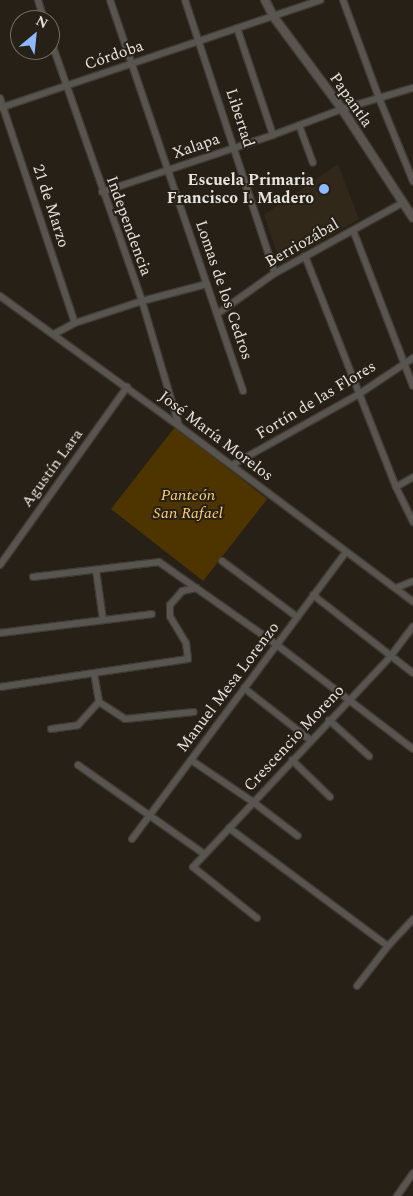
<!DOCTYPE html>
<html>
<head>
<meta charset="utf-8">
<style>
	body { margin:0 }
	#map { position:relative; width:413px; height:1196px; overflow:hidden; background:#262017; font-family:Spectral,serif }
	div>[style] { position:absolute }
	.built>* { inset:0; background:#312819 }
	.green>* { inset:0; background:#4e3500; transform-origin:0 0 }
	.roads { filter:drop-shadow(1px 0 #413b33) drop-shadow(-1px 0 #413b33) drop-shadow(0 1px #413b33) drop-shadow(0 -1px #413b33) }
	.minor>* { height:6px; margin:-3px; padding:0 3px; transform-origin:3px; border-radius:3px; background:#585551 }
	.tertiary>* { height:8px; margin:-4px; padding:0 4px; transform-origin:4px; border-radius:4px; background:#585551 }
	.dots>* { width:14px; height:14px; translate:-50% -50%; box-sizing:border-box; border:2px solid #262017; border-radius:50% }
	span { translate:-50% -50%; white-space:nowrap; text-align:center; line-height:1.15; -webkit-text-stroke:4px #262017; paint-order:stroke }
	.street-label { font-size:16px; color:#e7e4dd }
	.poi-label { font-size:16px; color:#e7e4dd; font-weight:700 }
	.right { translate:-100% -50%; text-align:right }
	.park-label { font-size:16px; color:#ffcc71; font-style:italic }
	.north { position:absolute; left:10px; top:10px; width:50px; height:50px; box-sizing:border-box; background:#262017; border:1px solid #736e66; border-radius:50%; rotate:28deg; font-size:14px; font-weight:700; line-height:20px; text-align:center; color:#e7e4dd }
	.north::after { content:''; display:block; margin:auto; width:18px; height:22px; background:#8fb8fd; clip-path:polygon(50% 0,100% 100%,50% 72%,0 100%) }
</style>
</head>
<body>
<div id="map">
	<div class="built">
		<i style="clip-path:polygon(338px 164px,359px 219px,281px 264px,264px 215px)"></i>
	</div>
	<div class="green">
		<i style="left:175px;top:427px;width:117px;height:104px;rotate:38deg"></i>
	</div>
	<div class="roads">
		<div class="minor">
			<i style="left:38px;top:0;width:21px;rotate:73deg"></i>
			<i style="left:110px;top:0;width:413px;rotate:71.2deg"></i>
			<i style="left:185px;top:0;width:287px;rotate:71.8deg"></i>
			<i style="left:343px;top:0;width:104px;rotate:69.8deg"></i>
			<i style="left:379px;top:98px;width:90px;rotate:67.7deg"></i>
			<i style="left:237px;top:28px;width:113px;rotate:71.4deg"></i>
			<i style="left:50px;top:38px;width:279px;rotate:70.7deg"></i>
			<i style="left:142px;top:301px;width:130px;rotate:73.5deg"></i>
			<i style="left:0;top:98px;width:237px;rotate:71.6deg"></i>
			<i style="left:0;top:108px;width:338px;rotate:-18.6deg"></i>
			<i style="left:299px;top:125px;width:40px;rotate:69.8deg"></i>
			<i style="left:102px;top:192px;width:180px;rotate:-18.4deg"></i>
			<i style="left:273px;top:135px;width:74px;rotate:-20.6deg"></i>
			<i style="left:342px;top:109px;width:74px;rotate:-16.5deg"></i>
			<i style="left:353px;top:230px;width:167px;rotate:69deg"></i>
			<i style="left:305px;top:256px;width:248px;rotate:68.5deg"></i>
			<i style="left:396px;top:487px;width:39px;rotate:64deg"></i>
			<i style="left:0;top:296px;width:221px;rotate:36deg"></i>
			<i style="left:179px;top:426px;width:293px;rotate:36.9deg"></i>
			<i style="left:217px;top:314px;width:71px;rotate:-35.3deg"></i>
			<i style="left:275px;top:273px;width:147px;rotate:-28.8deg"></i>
			<i style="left:54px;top:334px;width:24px;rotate:-28deg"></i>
			<i style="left:75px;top:323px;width:71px;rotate:-18.2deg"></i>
			<i style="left:142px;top:301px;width:67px;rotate:-14.7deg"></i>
			<i style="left:232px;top:465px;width:145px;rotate:-29.2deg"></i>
			<i style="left:359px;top:394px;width:65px;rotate:-33.7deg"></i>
			<i style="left:396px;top:487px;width:20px;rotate:-30deg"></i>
			<i style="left:222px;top:561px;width:94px;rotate:36.7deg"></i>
			<i style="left:0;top:565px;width:219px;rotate:-54.5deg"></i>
			<i style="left:96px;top:570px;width:50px;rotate:82deg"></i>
			<i style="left:33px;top:577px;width:127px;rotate:-6.8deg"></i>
			<i style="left:159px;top:562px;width:144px;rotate:35.1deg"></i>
			<i style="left:277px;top:645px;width:171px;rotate:37.4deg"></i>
			<i style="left:396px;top:588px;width:18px;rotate:-22deg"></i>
			<i style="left:313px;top:595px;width:127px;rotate:38deg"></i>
			<i style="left:0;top:633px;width:153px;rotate:-7.1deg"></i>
			<i style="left:94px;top:673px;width:29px;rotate:80deg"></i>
			<i style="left:0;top:687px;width:190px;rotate:-8.5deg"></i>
			<i style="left:188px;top:659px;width:16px;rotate:-97deg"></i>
			<i style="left:186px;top:643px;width:31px;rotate:-121deg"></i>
			<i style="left:170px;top:616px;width:11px;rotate:-90deg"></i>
			<i style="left:170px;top:605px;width:18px;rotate:-49deg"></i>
			<i style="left:182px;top:591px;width:15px;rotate:-11deg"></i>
			<i style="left:244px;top:688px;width:84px;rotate:38.2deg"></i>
			<i style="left:329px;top:720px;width:54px;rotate:42deg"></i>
			<i style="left:51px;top:729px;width:27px;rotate:-8deg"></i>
			<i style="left:78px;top:725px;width:31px;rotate:-48deg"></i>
			<i style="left:99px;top:702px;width:31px;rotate:33deg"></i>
			<i style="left:125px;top:719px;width:69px;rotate:-5.8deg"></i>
			<i style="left:191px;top:760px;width:75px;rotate:34.1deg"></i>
			<i style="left:253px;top:802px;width:56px;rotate:37.1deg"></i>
			<i style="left:292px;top:760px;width:53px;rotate:44.2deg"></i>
			<i style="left:78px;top:765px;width:154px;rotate:35.2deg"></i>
			<i style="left:229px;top:828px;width:198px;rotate:36.6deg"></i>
			<i style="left:132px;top:839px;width:358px;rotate:-53.3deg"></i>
			<i style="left:257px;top:918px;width:82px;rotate:-141.4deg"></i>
			<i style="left:193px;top:867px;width:288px;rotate:-46.8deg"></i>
			<i style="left:390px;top:657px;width:38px;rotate:-53deg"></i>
			<i style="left:357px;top:986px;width:51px;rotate:-52.2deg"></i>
			<i style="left:388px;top:946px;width:37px;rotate:-47deg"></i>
			<i style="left:397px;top:1196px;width:28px;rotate:-55deg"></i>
		</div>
		<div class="tertiary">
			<i style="left:265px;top:0;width:18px;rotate:63deg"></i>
			<i style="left:273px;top:16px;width:116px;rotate:53.4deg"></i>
			<i style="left:342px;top:109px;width:130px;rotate:56.9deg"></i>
		</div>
	</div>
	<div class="dots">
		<i style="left:324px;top:189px;background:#8fb8fd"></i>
	</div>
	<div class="street-label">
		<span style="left:114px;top:55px;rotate:-19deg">Córdoba</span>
		<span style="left:351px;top:100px;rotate:55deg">Papantla</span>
		<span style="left:240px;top:118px;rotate:72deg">Libertad</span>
		<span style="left:196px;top:146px;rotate:-19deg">Xalapa</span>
		<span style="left:51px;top:206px;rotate:72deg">21 de Marzo</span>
		<span style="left:129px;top:226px;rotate:70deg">Independencia</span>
		<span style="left:302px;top:243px;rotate:-30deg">Berriozábal</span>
		<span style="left:224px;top:290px;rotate:71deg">Lomas de los Cedros</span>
		<span style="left:316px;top:400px;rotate:-31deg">Fortín de las Flores</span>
		<span style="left:216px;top:436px;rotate:37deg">José María Morelos</span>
		<span style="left:52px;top:468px;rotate:-54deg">Agustín Lara</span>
		<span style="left:228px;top:687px;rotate:-53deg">Manuel Mesa Lorenzo</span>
		<span style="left:294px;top:738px;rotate:-47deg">Crescencio Moreno</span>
	</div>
	<div class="poi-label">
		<span class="right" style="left:314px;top:189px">Escuela Primaria<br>Francisco I. Madero</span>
	</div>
	<div class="park-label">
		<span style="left:188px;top:504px">Panteón<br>San Rafael</span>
	</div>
	<div class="north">N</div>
</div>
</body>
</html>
